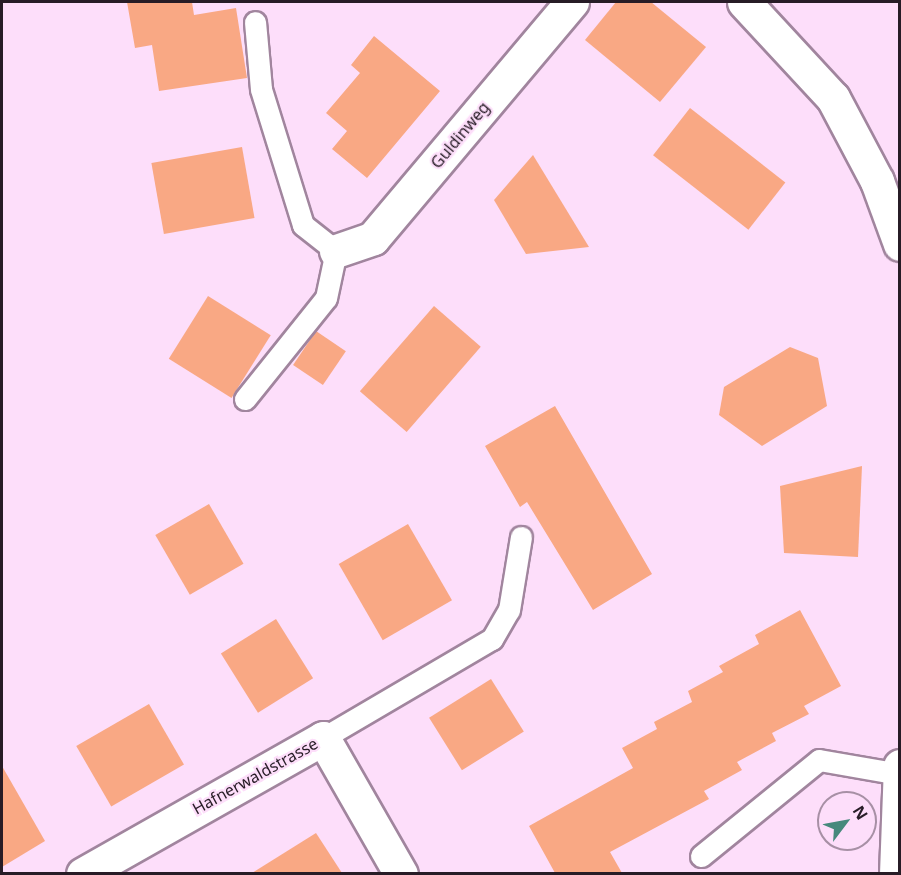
<!DOCTYPE html>
<html>
<head>
<meta charset="utf-8">
<style>
	body { margin:0 }
	#map { position:relative; width:901px; height:875px; overflow:hidden; background:#fddefa; font-family:"Noto Sans",sans-serif }
	div>[style] { position:absolute }
	.building>* { inset:0; background:#f9a884; transform-origin:0 0 }
	.roads { filter:drop-shadow(2px 0 #a1859e) drop-shadow(-2px 0 #a1859e) drop-shadow(0 2px #a1859e) drop-shadow(0 -2px #a1859e) }
	.lane>* { height:21px; margin:-10.5px; padding:0 10.5px; transform-origin:10.5px; border-radius:10.5px; background:#fff }
	.street>* { height:33px; margin:-16.5px; padding:0 16.5px; transform-origin:16.5px; border-radius:16.5px; background:#fff }
	span { translate:-50% -50%; white-space:nowrap; text-align:center; line-height:1.15; -webkit-text-stroke:4.5px #fddefa; paint-order:stroke }
	.street-label { font-size:16px; color:#271c26 }
	.frame { position:absolute; inset:0; border:3px solid #271c26; pointer-events:none }
	.north { position:absolute; left:817px; top:791px; width:60px; height:60px; box-sizing:border-box; background:#fddefa; border:2px solid #a790a5; border-radius:50%; rotate:58deg; font-size:16px; font-weight:700; line-height:24px; text-align:center; color:#271c26 }
	.north::after { content:''; display:block; margin:auto; width:21px; height:27px; background:#46897c; clip-path:polygon(50% 0,100% 100%,50% 72%,0 100%) }
</style>
</head>
<body>
<div id="map">
	<div class="building">
		<i style="clip-path:polygon(127px 2px,192px 2px,194px 15px,236px 8px,247px 78px,159px 91px,152px 45px,135px 48px)"></i>
		<i style="clip-path:polygon(616px 2px,651px 2px,706px 47px,660px 102px,585px 40px)"></i>
		<i style="clip-path:polygon(374px 36px,440px 91px,367px 178px,332px 149px,347px 131px,326px 113px,360px 73px,351px 65px)"></i>
		<i style="left:690px;top:108px;width:121px;height:60px;rotate:38deg"></i>
		<i style="left:242px;top:147px;width:72px;height:92px;rotate:80deg"></i>
		<i style="clip-path:polygon(533px 155px,589px 247px,526px 254px,494px 200px)"></i>
		<i style="left:208px;top:296px;width:74px;height:74px;rotate:32deg"></i>
		<i style="left:434px;top:306px;width:62px;height:113px;rotate:41deg"></i>
		<i style="left:316px;top:331px;width:36px;height:41px;rotate:34deg"></i>
		<i style="clip-path:polygon(790px 347px,818px 358px,827px 406px,762px 446px,719px 415px,724px 387px)"></i>
		<i style="clip-path:polygon(555px 406px,652px 574px,593px 610px,527px 502px,520px 507px,485px 446px)"></i>
		<i style="clip-path:polygon(862px 466px,858px 557px,784px 553px,780px 486px)"></i>
		<i style="left:209px;top:504px;width:69px;height:62px;rotate:60deg"></i>
		<i style="left:408px;top:524px;width:88px;height:80px;rotate:60deg"></i>
		<i style="clip-path:polygon(800px 610px,841px 686px,804px 706px,809px 714px,772px 733px,776px 741px,737px 762px,742px 770px,704px 791px,709px 799px,610px 852px,622px 873px,555px 873px,529px 826px,633px 768px,622px 748px,657px 729px,654px 722px,692px 702px,688px 691px,723px 672px,719px 666px,759px 644px,755px 635px)"></i>
		<i style="left:276px;top:619px;width:70px;height:65px;rotate:58deg"></i>
		<i style="left:491px;top:679px;width:62px;height:73px;rotate:58deg"></i>
		<i style="left:149px;top:704px;width:70px;height:84px;rotate:60deg"></i>
		<i style="clip-path:polygon(2px 766px,45px 841px,2px 867px)"></i>
		<i style="clip-path:polygon(316px 833px,342px 873px,252px 873px)"></i>
	</div>
	<div class="roads">
		<div class="lane">
			<i style="left:245px;top:399px;width:129px;rotate:-51.3deg"></i>
			<i style="left:326px;top:298px;width:48px;rotate:-78deg"></i>
			<i style="left:336px;top:251px;width:42px;rotate:-141.8deg"></i>
			<i style="left:303px;top:225px;width:142px;rotate:-107.2deg"></i>
			<i style="left:261px;top:89px;width:67px;rotate:-95.1deg"></i>
			<i style="left:323px;top:738px;width:196px;rotate:-30.4deg"></i>
			<i style="left:492px;top:639px;width:34px;rotate:-60deg"></i>
			<i style="left:509px;top:610px;width:74px;rotate:-80.7deg"></i>
			<i style="left:701px;top:856px;width:152px;rotate:-39.1deg"></i>
			<i style="left:819px;top:760px;width:81px;rotate:9.9deg"></i>
		</div>
		<div class="street">
			<i style="left:744px;top:2px;width:131px;rotate:47.2deg"></i>
			<i style="left:833px;top:98px;width:94px;rotate:62.1deg"></i>
			<i style="left:877px;top:181px;width:67px;rotate:69.9deg"></i>
			<i style="left:336px;top:251px;width:39px;rotate:-19deg"></i>
			<i style="left:373px;top:238px;width:309px;rotate:-49.9deg"></i>
			<i style="left:83px;top:874px;width:276px;rotate:-29.5deg"></i>
			<i style="left:323px;top:738px;width:157px;rotate:60.2deg"></i>
			<i style="left:896px;top:874px;width:108px;rotate:-87.9deg"></i>
		</div>
	</div>
	<div class="street-label">
		<span style="left:460px;top:135px;rotate:-50deg">Guldinweg</span>
		<span style="left:255px;top:776px;rotate:-29deg">Hafnerwaldstrasse</span>
	</div>
	<div class="frame"></div>
	<div class="north">N</div>
</div>
</body>
</html>
